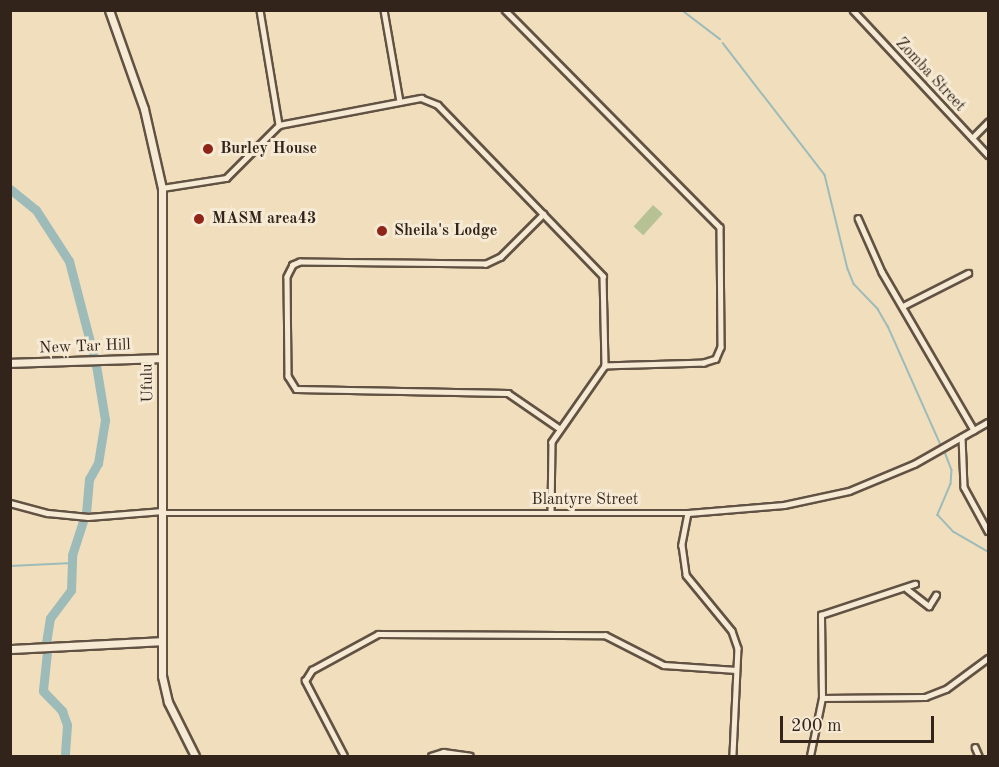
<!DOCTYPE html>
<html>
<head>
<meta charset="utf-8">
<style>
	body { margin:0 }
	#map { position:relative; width:999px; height:767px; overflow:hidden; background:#f1debd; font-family:"Old Standard TT",serif }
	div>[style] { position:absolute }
	.green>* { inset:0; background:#b6c294; transform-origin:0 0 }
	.stream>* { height:1.5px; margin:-0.75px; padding:0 0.75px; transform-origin:0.75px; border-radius:0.75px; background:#9dbbb9 }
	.river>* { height:9px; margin:-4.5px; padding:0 4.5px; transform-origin:4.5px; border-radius:4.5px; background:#9dbbb9 }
	.roads { filter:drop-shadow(2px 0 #625243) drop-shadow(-2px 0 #625243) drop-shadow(0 2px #625243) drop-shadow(0 -2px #625243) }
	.street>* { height:4.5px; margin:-2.25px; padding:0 2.25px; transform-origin:2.25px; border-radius:2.25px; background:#f6ead4 }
	.secondary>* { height:7px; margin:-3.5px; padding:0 3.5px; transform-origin:3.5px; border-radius:3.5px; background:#f6ead4 }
	.dots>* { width:16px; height:16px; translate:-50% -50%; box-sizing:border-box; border:3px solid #f6ead4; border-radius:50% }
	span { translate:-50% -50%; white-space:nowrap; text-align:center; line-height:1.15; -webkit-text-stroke:6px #f6ead4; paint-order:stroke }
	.street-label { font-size:16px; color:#32241a }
	.poi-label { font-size:16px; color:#32241a; font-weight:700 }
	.left { translate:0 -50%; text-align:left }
	.frame { position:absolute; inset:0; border:12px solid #32241a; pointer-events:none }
	.scale { position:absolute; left:780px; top:716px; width:154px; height:27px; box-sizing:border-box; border:3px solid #32241a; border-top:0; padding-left:8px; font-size:18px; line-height:21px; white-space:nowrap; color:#32241a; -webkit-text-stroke:4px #f6ead4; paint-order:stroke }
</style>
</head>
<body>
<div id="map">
	<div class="green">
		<i style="left:653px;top:205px;width:13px;height:29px;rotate:42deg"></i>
	</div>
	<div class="stream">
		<i style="left:682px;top:10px;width:48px;rotate:37.3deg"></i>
		<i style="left:723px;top:43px;width:167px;rotate:52.3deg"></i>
		<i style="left:825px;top:175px;width:97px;rotate:76.3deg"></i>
		<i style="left:848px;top:269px;width:16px;rotate:68deg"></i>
		<i style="left:854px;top:284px;width:35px;rotate:46deg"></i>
		<i style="left:878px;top:309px;width:20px;rotate:60deg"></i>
		<i style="left:888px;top:326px;width:130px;rotate:66deg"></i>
		<i style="left:945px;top:452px;width:19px;rotate:69deg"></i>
		<i style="left:952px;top:470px;width:14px;rotate:94deg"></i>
		<i style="left:951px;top:484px;width:34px;rotate:113deg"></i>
		<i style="left:938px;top:515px;width:23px;rotate:47deg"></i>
		<i style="left:954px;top:532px;width:39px;rotate:30deg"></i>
		<i style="left:10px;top:566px;width:62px;rotate:-2.8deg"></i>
	</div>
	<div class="river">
		<i style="left:10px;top:189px;width:33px;rotate:39deg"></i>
		<i style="left:36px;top:210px;width:61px;rotate:57.1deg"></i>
		<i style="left:69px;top:261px;width:107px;rotate:75.4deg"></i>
		<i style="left:96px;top:365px;width:56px;rotate:80.7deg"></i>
		<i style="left:105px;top:420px;width:44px;rotate:99.2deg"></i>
		<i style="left:98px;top:463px;width:18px;rotate:119deg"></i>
		<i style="left:89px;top:479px;width:33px;rotate:95deg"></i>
		<i style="left:46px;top:643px;width:25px;rotate:-81deg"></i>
		<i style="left:50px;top:618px;width:35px;rotate:-53deg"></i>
		<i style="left:71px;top:590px;width:35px;rotate:-88deg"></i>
		<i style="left:72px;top:555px;width:40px;rotate:-72deg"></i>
		<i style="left:47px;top:652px;width:39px;rotate:96deg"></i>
		<i style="left:43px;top:691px;width:28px;rotate:46deg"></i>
		<i style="left:62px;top:711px;width:15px;rotate:70deg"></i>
		<i style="left:67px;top:725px;width:31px;rotate:94deg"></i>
	</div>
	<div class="roads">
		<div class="street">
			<i style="left:260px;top:10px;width:117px;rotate:80.6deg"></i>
			<i style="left:384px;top:10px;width:93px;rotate:80.1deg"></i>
			<i style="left:505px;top:10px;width:305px;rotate:45.3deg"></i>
			<i style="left:720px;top:227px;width:120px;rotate:89.5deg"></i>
			<i style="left:721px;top:347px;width:13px;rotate:113deg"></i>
			<i style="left:716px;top:359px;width:13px;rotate:162deg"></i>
			<i style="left:704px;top:363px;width:99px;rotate:178.3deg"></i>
			<i style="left:853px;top:10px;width:198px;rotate:47deg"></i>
			<i style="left:972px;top:138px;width:23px;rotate:-45deg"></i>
			<i style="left:162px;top:188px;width:65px;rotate:-8.9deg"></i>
			<i style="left:226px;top:178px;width:75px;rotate:-45deg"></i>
			<i style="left:279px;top:125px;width:145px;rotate:-10.8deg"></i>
			<i style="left:421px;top:98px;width:18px;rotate:22deg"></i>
			<i style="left:438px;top:105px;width:238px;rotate:46deg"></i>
			<i style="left:603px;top:276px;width:90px;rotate:88.7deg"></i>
			<i style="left:605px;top:366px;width:93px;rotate:124.9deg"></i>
			<i style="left:552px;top:442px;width:70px;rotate:90.8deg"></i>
			<i style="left:544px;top:214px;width:61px;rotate:135deg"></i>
			<i style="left:501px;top:257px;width:17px;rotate:155deg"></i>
			<i style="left:486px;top:264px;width:186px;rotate:-179.4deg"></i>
			<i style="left:300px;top:262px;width:8px;rotate:157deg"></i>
			<i style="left:293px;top:265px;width:13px;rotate:117deg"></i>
			<i style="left:287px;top:277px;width:99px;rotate:89.4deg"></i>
			<i style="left:288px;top:376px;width:15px;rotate:58deg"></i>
			<i style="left:296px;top:389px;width:212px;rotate:1.1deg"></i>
			<i style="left:508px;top:393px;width:62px;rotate:34.5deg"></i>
			<i style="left:858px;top:218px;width:59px;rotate:66deg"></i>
			<i style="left:882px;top:272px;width:183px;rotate:59.8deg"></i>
			<i style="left:903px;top:306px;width:73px;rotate:-26.9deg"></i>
			<i style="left:962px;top:437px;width:50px;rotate:87.7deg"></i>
			<i style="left:964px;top:487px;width:50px;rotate:61.4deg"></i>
			<i style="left:10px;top:503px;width:39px;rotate:15deg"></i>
			<i style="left:48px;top:513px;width:40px;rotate:5.7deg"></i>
			<i style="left:88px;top:517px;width:75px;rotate:-4.6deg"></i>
			<i style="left:163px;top:513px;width:525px"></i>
			<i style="left:688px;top:513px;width:96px;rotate:-4.8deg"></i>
			<i style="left:784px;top:505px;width:66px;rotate:-12.2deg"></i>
			<i style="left:849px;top:491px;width:70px;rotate:-22.6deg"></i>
			<i style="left:914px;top:464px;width:85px;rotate:-29.6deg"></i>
			<i style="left:688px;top:513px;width:33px;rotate:101deg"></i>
			<i style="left:682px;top:545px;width:30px;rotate:82deg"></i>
			<i style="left:686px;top:575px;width:72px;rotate:50.6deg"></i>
			<i style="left:732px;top:631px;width:18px;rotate:71deg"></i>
			<i style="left:738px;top:648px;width:108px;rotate:92.7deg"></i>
			<i style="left:907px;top:589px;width:28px;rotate:38deg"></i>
			<i style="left:929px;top:606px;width:13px;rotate:-58deg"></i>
			<i style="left:822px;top:698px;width:103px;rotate:-0.6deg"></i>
			<i style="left:925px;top:697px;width:22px;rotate:-21deg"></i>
			<i style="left:946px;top:689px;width:52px;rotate:-36.4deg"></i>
			<i style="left:975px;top:747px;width:10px;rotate:66deg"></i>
			<i style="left:344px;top:756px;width:85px;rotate:-117.5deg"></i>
			<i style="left:305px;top:681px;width:13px;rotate:-58deg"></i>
			<i style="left:312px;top:670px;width:75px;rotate:-28.6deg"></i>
			<i style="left:378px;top:634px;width:227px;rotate:0.3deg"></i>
			<i style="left:605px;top:635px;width:66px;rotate:27deg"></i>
			<i style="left:664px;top:665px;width:72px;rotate:4deg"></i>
			<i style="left:431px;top:756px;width:13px;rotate:-18deg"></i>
			<i style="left:443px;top:752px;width:27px;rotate:8deg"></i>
			<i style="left:810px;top:756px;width:59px;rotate:-78.3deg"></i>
			<i style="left:822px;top:698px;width:83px;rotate:-90.7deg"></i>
			<i style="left:821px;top:615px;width:99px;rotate:-18.3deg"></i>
		</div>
		<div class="secondary">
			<i style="left:109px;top:10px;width:105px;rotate:70.5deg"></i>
			<i style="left:144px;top:109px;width:81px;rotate:77.2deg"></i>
			<i style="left:162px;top:188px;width:488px;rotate:90deg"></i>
			<i style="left:162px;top:676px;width:27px;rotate:77deg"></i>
			<i style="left:168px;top:702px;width:60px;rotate:63.4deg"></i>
			<i style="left:10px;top:363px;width:151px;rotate:-1.9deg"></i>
			<i style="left:10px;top:649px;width:151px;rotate:-3deg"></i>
		</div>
	</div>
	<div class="dots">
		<i style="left:208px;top:149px;background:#8f2418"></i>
		<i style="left:199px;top:219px;background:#8f2418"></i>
		<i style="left:382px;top:231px;background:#8f2418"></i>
	</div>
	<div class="street-label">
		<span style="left:930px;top:75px;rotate:47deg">Zomba Street</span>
		<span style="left:85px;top:347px;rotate:-2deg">New Tar Hill</span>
		<span style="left:148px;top:383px;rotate:-91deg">Ufulu</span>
		<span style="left:585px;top:500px">Blantyre Street</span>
	</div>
	<div class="poi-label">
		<span class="left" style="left:220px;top:149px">Burley House</span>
		<span class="left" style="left:212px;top:219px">MASM area43</span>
		<span class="left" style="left:394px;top:231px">Sheila's Lodge</span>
	</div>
	<div class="frame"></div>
	<div class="scale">200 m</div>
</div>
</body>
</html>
